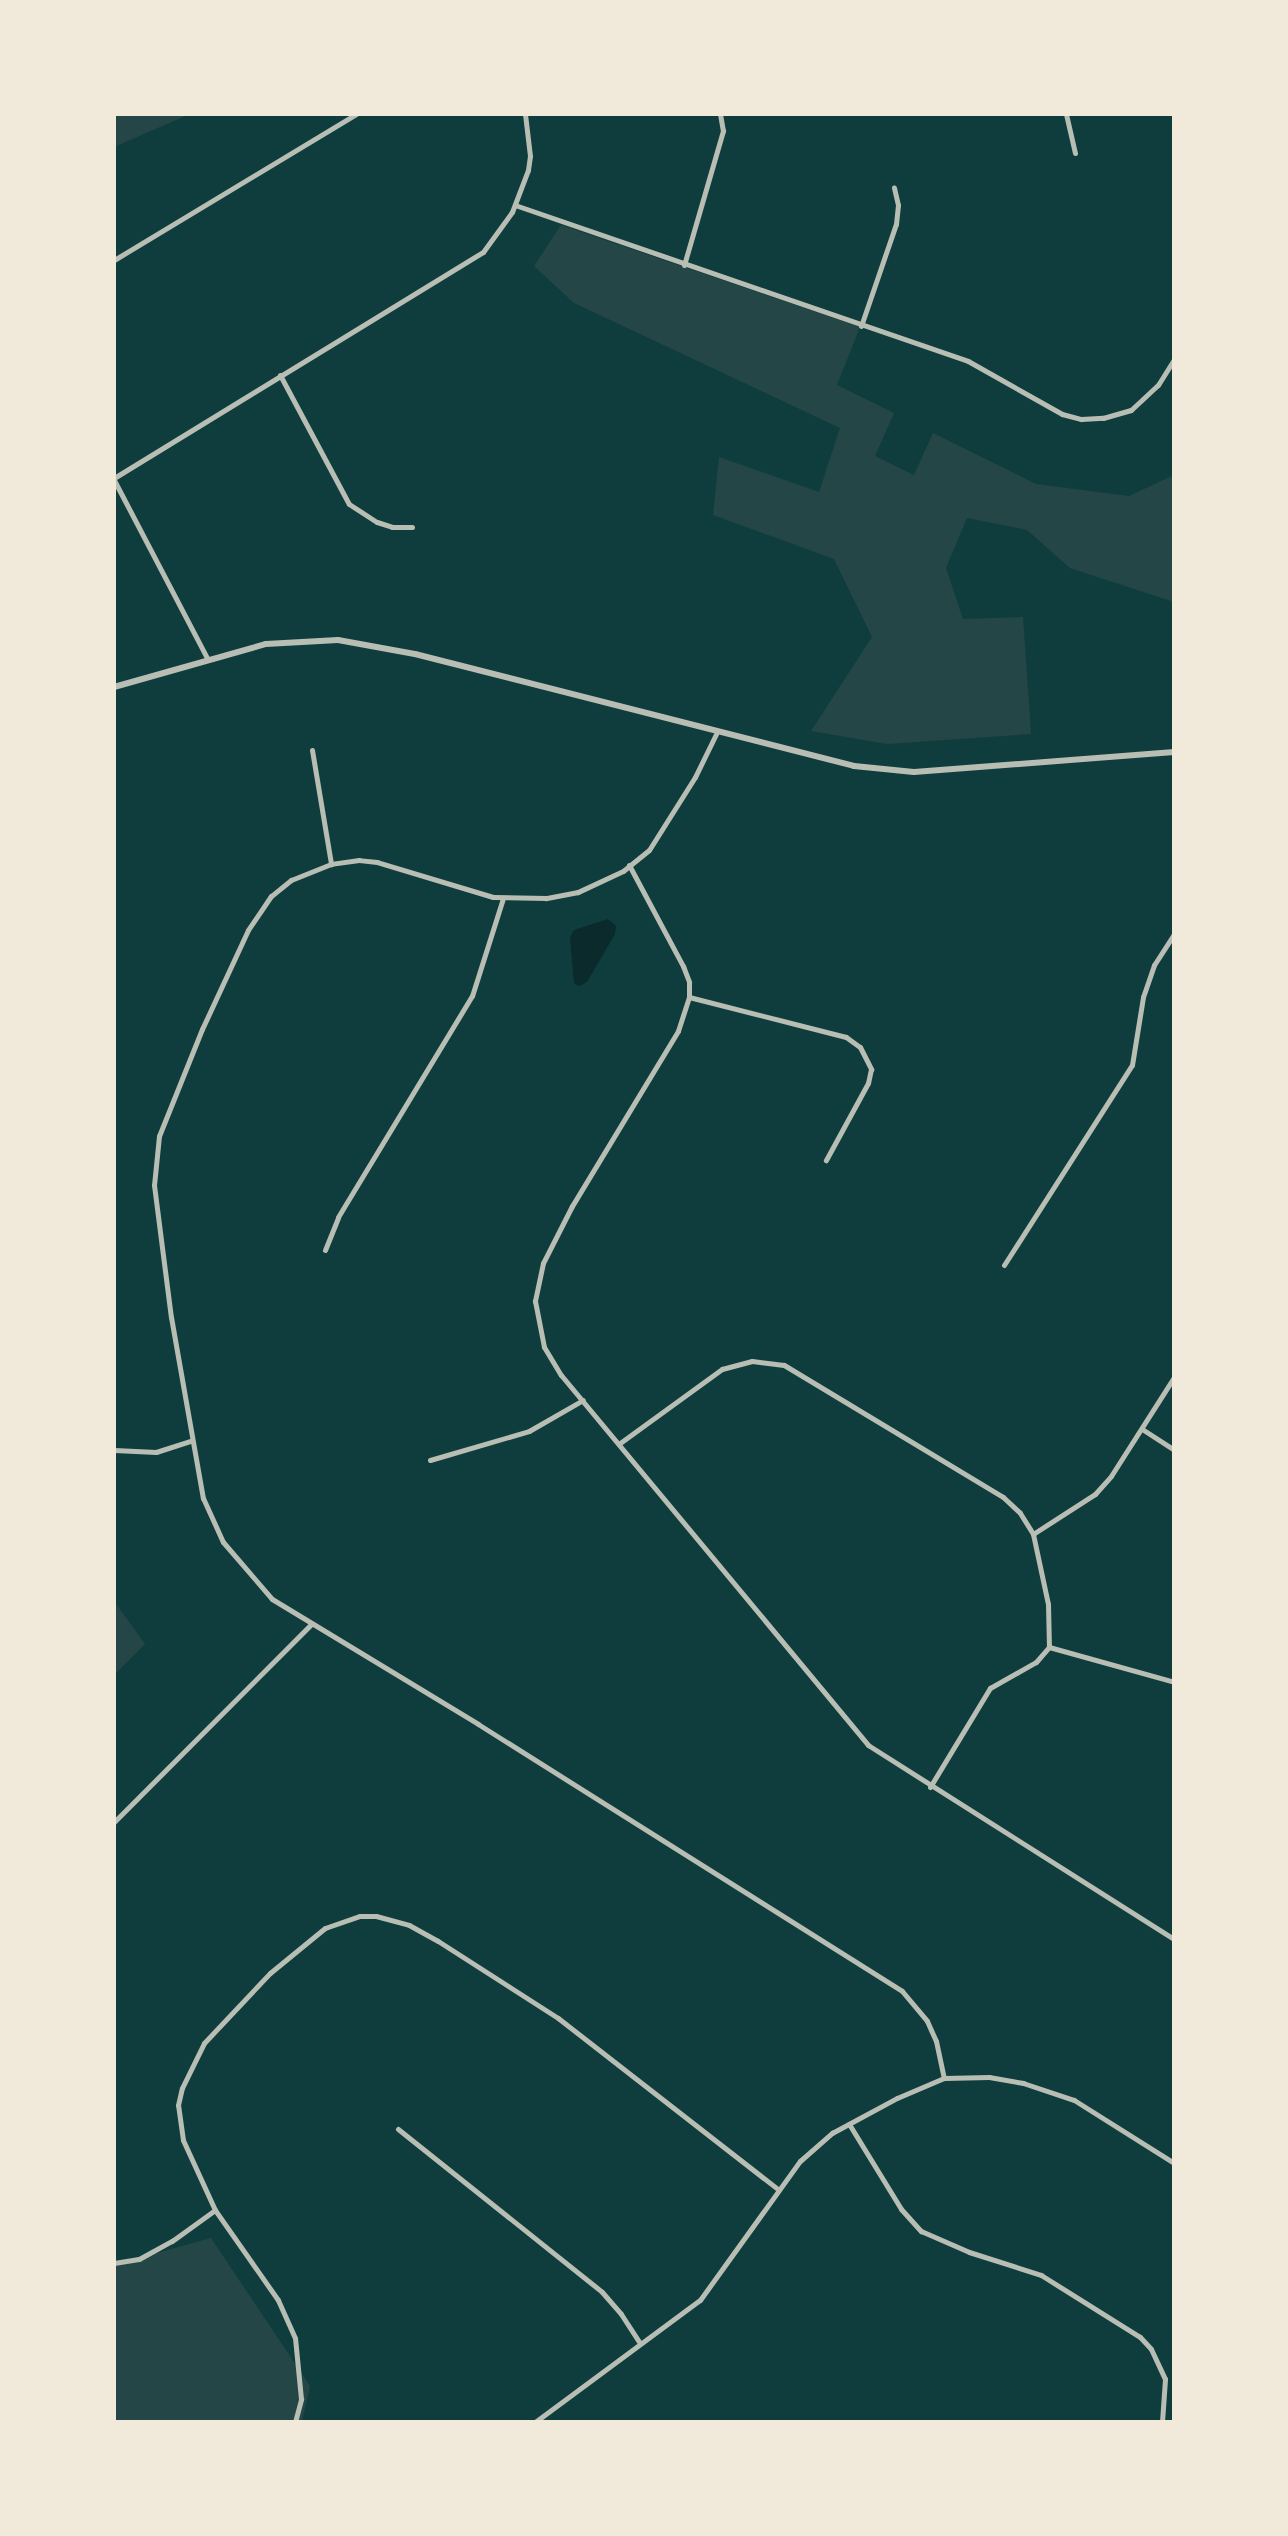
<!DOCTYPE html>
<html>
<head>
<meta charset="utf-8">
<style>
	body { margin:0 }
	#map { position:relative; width:1288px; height:2536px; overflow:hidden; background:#0f3d3e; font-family:Commissioner,sans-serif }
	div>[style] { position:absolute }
	.green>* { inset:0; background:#244646 }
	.water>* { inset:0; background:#0a2a2b }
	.minor>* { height:5px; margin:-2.5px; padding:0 2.5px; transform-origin:2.5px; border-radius:2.5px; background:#b8beb3 }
	.tertiary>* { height:6px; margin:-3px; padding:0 3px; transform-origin:3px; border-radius:3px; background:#b8beb3 }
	span { translate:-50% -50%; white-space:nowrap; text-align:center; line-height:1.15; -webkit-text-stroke:6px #f1e9da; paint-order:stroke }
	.frame { position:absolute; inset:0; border:116px solid #f1e9da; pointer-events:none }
</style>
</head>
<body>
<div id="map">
	<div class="green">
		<i style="clip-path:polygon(114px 114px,190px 114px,114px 147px)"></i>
		<i style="clip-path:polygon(561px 225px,860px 327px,837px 385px,894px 413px,875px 456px,914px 475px,933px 433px,1036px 484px,1129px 496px,1174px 475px,1174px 602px,1070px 568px,1027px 530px,967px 518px,946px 568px,963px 619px,1023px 617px,1031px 734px,887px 744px,811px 731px,872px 637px,834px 559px,713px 515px,719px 457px,819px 492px,840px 428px,574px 303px,534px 266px)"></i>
		<i style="clip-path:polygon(114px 1601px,145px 1644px,114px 1675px)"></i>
		<i style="clip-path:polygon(211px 2238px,310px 2386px,302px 2422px,114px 2422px,114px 2265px)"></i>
	</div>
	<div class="water">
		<i style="clip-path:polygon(608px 919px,616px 926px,615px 934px,587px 982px,579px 986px,574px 983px,570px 937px,574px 930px)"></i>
	</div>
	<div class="minor">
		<i style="left:1066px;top:114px;width:40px;rotate:77deg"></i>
		<i style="left:515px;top:205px;width:479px;rotate:19deg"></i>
		<i style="left:968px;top:361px;width:108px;rotate:29.4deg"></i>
		<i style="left:1062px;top:414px;width:20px;rotate:15deg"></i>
		<i style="left:1081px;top:419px;width:22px;rotate:-3deg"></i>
		<i style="left:1103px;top:418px;width:29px;rotate:-16deg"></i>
		<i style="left:1131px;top:410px;width:37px;rotate:-43deg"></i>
		<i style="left:1158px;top:385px;width:31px;rotate:-58deg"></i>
		<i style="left:114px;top:260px;width:283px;rotate:-31.1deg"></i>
		<i style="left:684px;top:265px;width:140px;rotate:-73.8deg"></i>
		<i style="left:723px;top:131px;width:17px;rotate:-100deg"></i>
		<i style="left:861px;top:326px;width:108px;rotate:-71.1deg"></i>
		<i style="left:896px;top:224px;width:19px;rotate:-84deg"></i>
		<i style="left:898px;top:205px;width:18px;rotate:-103deg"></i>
		<i style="left:280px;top:375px;width:146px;rotate:61.9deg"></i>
		<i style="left:349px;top:504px;width:33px;rotate:33deg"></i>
		<i style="left:377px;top:522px;width:16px;rotate:18deg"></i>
		<i style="left:392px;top:527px;width:20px"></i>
		<i style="left:114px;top:478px;width:433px;rotate:-31.5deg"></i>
		<i style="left:483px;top:252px;width:49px;rotate:-54.1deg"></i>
		<i style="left:512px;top:212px;width:45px;rotate:-69.1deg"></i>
		<i style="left:528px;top:170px;width:14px;rotate:-82deg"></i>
		<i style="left:530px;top:156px;width:42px;rotate:-96.8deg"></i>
		<i style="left:114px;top:480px;width:201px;rotate:62.4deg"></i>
		<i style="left:716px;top:734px;width:48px;rotate:116deg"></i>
		<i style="left:695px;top:777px;width:86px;rotate:122.2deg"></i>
		<i style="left:649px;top:850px;width:33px;rotate:141deg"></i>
		<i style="left:623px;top:871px;width:50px;rotate:155deg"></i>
		<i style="left:578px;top:892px;width:33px;rotate:169deg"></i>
		<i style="left:546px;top:898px;width:53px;rotate:-178.9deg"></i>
		<i style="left:493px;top:897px;width:121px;rotate:-163.2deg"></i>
		<i style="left:377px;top:862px;width:18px;rotate:-174deg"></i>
		<i style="left:359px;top:860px;width:28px;rotate:172deg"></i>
		<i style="left:331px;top:864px;width:43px;rotate:158.2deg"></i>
		<i style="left:291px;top:880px;width:26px;rotate:141deg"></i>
		<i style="left:271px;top:896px;width:41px;rotate:124.1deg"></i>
		<i style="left:248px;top:930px;width:109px;rotate:114.9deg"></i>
		<i style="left:202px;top:1029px;width:115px;rotate:111.9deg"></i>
		<i style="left:159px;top:1136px;width:49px;rotate:95.8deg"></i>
		<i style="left:154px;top:1185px;width:133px;rotate:82.7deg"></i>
		<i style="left:171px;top:1317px;width:184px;rotate:80deg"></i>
		<i style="left:203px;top:1498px;width:48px;rotate:65.6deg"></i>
		<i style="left:223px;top:1542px;width:75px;rotate:49.3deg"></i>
		<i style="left:272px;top:1599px;width:241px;rotate:31.2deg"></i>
		<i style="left:478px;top:1724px;width:501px;rotate:32.2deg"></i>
		<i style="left:902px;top:1991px;width:39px;rotate:50deg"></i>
		<i style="left:927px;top:2021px;width:22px;rotate:66deg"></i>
		<i style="left:936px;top:2041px;width:38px;rotate:78deg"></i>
		<i style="left:312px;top:750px;width:116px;rotate:80.5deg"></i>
		<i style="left:629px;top:865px;width:115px;rotate:61.9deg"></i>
		<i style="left:683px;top:966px;width:17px;rotate:69deg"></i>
		<i style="left:689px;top:982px;width:15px;rotate:90deg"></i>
		<i style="left:689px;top:997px;width:36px;rotate:108deg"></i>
		<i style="left:678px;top:1031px;width:205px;rotate:121.2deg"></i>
		<i style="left:572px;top:1206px;width:64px;rotate:117deg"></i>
		<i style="left:543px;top:1263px;width:39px;rotate:102deg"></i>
		<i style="left:535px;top:1301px;width:47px;rotate:78.9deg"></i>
		<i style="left:544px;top:1347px;width:33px;rotate:59deg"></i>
		<i style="left:561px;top:1375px;width:481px;rotate:50.3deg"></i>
		<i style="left:868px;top:1745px;width:362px;rotate:32.4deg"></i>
		<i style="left:689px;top:997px;width:162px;rotate:14.3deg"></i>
		<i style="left:846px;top:1037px;width:17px;rotate:36deg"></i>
		<i style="left:860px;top:1047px;width:25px;rotate:63deg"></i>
		<i style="left:871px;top:1069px;width:14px;rotate:102deg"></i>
		<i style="left:868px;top:1083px;width:88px;rotate:118.6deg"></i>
		<i style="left:325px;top:1250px;width:35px;rotate:-68deg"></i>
		<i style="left:338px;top:1217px;width:258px;rotate:-58.8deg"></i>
		<i style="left:472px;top:996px;width:103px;rotate:-72.4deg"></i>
		<i style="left:1004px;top:1265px;width:237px;rotate:-57.4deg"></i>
		<i style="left:1132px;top:1065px;width:69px;rotate:-80.8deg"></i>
		<i style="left:1143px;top:997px;width:34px;rotate:-71deg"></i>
		<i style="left:1154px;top:965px;width:37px;rotate:-57deg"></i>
		<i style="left:1142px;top:1429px;width:38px;rotate:33deg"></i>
		<i style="left:620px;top:1443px;width:126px;rotate:-36deg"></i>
		<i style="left:722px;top:1369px;width:31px;rotate:-15deg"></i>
		<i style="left:752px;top:1361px;width:32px;rotate:7deg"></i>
		<i style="left:784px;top:1365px;width:256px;rotate:31.1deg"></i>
		<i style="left:1003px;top:1497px;width:23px;rotate:43deg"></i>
		<i style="left:1020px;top:1513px;width:25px;rotate:58deg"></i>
		<i style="left:1033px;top:1534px;width:72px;rotate:77.9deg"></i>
		<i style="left:1048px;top:1604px;width:43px;rotate:88.7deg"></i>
		<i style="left:114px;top:1450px;width:42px;rotate:2.7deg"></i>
		<i style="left:156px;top:1452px;width:38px;rotate:-18deg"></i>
		<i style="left:430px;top:1460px;width:103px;rotate:-16.3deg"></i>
		<i style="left:529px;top:1431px;width:62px;rotate:-29.9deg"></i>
		<i style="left:1033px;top:1534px;width:74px;rotate:-32.8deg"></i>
		<i style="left:1095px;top:1494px;width:24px;rotate:-48deg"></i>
		<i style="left:1111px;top:1476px;width:117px;rotate:-57.5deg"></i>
		<i style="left:1049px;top:1647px;width:130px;rotate:15.6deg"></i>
		<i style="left:930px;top:1787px;width:116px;rotate:-58.8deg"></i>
		<i style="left:990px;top:1688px;width:53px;rotate:-29.5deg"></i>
		<i style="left:1036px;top:1662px;width:20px;rotate:-49deg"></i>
		<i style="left:114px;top:1822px;width:279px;rotate:-45.1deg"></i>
		<i style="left:849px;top:2124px;width:100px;rotate:58.5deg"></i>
		<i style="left:901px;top:2209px;width:30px;rotate:48deg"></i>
		<i style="left:921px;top:2231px;width:52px;rotate:23.6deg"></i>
		<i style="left:969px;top:2252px;width:76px;rotate:17.7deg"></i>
		<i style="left:1041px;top:2275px;width:117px;rotate:32.1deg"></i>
		<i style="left:1140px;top:2337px;width:16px;rotate:47deg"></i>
		<i style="left:1151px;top:2349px;width:33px;rotate:65deg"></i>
		<i style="left:1165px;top:2379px;width:43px;rotate:94deg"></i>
		<i style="left:398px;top:2129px;width:261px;rotate:38.6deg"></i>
		<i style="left:602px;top:2292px;width:29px;rotate:49deg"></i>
		<i style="left:621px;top:2314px;width:35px;rotate:57deg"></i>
		<i style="left:114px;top:2263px;width:25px;rotate:-9deg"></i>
		<i style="left:139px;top:2259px;width:38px;rotate:-29deg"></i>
		<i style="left:172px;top:2241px;width:53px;rotate:-35.8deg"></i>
		<i style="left:295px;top:2422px;width:24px;rotate:-75deg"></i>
		<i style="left:301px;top:2399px;width:61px;rotate:-95.6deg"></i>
		<i style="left:295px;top:2338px;width:42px;rotate:-114.1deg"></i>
		<i style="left:278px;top:2300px;width:110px;rotate:-125deg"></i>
		<i style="left:215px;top:2210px;width:77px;rotate:-114.6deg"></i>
		<i style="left:183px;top:2140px;width:35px;rotate:-98deg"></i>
		<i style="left:178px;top:2105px;width:17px;rotate:-77deg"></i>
		<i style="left:182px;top:2088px;width:50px;rotate:-63.9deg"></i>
		<i style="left:204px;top:2043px;width:96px;rotate:-46.7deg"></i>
		<i style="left:270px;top:1973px;width:71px;rotate:-39.3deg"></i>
		<i style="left:325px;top:1928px;width:37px;rotate:-19deg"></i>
		<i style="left:360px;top:1916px;width:16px"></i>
		<i style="left:376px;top:1916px;width:34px;rotate:15deg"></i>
		<i style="left:409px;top:1925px;width:33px;rotate:29deg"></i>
		<i style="left:438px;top:1941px;width:143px;rotate:32.7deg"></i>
		<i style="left:558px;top:2018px;width:279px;rotate:37.9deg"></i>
		<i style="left:535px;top:2422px;width:205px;rotate:-36.5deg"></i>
		<i style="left:700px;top:2300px;width:171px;rotate:-54.3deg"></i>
		<i style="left:800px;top:2161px;width:43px;rotate:-41.2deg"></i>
		<i style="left:832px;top:2133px;width:74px;rotate:-28.3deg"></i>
		<i style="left:897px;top:2098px;width:51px;rotate:-23.1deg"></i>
		<i style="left:944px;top:2078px;width:45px;rotate:-1.3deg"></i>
		<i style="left:989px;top:2077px;width:35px;rotate:10deg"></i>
		<i style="left:1023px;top:2083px;width:54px;rotate:18.4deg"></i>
		<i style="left:1074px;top:2100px;width:118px;rotate:32.2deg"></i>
	</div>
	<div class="tertiary">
		<i style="left:114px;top:687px;width:158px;rotate:-15.8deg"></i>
		<i style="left:266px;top:644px;width:72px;rotate:-3.2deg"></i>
		<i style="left:338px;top:640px;width:78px;rotate:10.3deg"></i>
		<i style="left:415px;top:654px;width:453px;rotate:14.3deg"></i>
		<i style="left:854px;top:766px;width:60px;rotate:5.7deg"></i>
		<i style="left:914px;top:772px;width:261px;rotate:-4.4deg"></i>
	</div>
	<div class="frame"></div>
</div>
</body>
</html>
